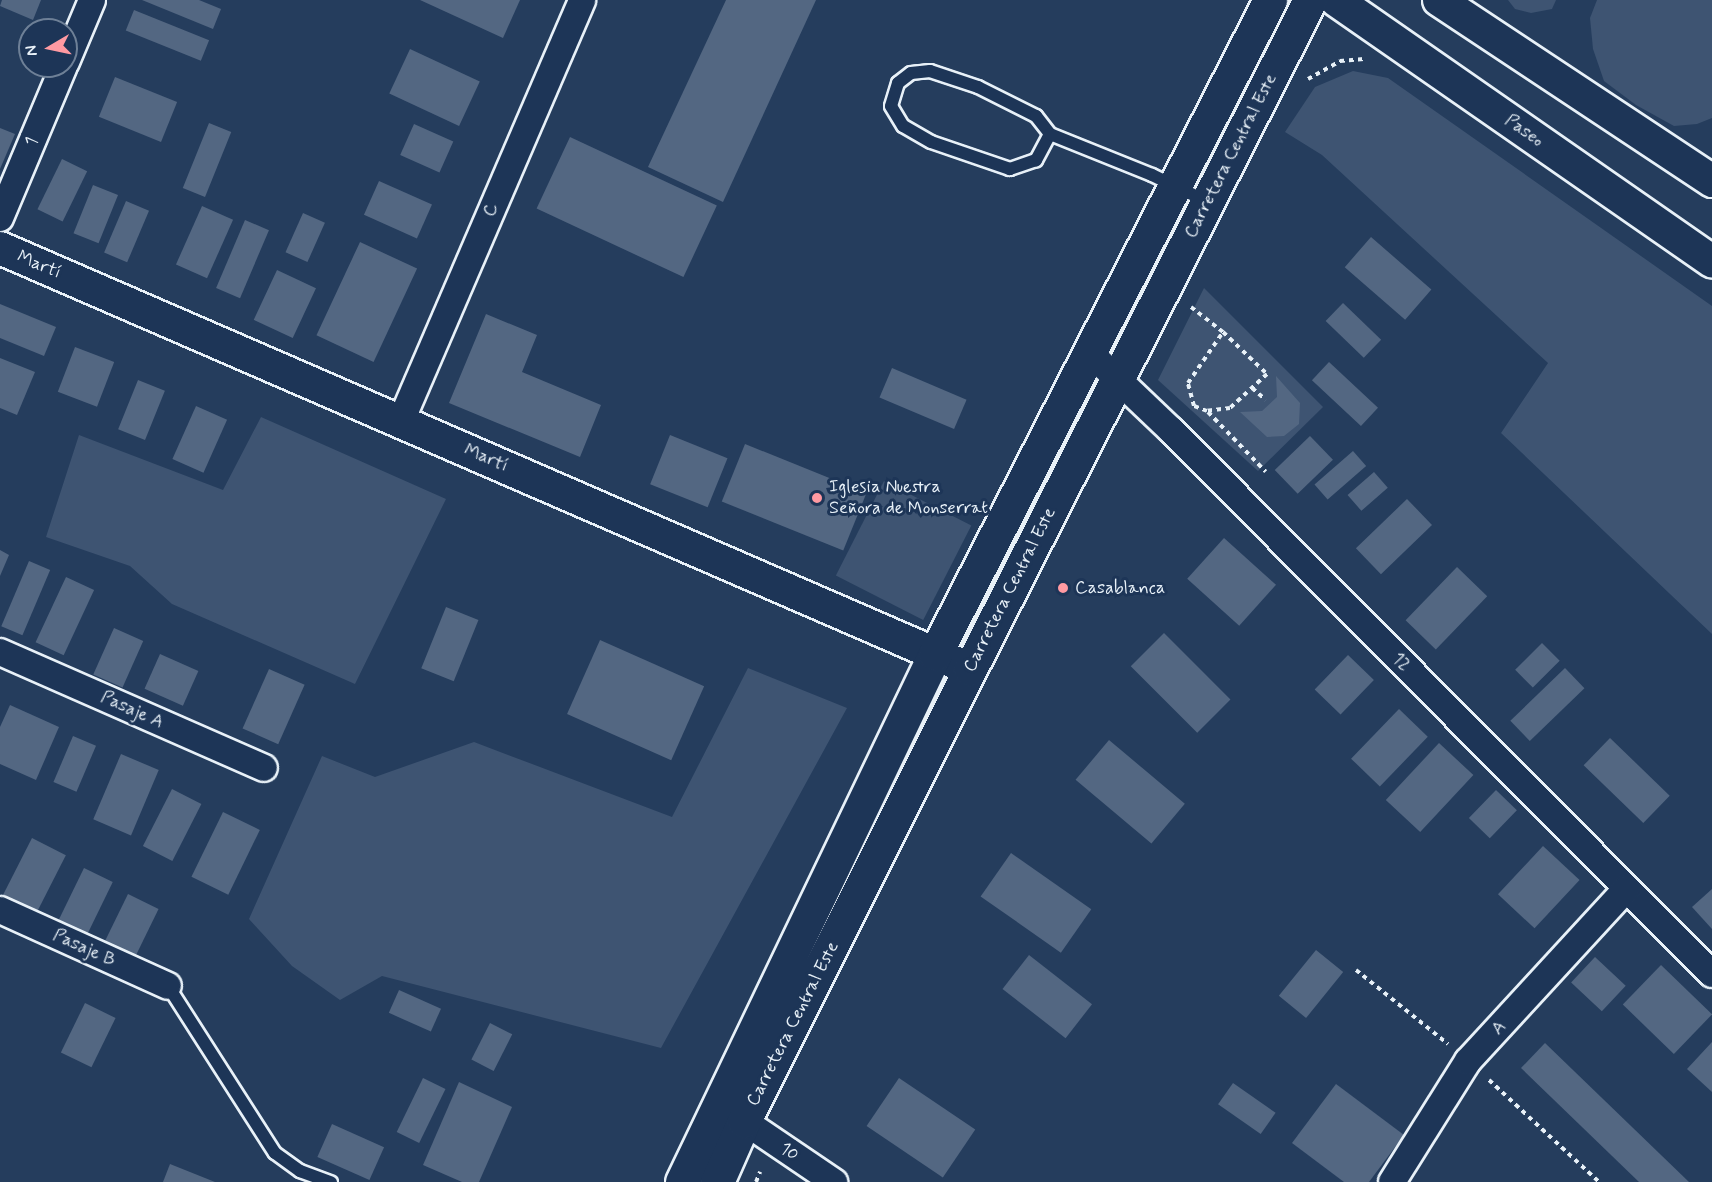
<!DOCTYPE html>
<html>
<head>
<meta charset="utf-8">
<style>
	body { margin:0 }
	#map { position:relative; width:1712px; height:1182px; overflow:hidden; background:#253d5d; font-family:Mynerve,sans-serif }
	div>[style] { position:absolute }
	.green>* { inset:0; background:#3e5472; transform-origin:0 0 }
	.building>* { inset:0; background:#536782; transform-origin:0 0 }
	.path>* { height:4px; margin-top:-2px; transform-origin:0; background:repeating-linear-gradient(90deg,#e8f1f8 0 4.5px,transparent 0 9px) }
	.roads { filter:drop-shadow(2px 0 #e8f1f8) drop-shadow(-2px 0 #e8f1f8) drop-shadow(0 2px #e8f1f8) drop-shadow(0 -2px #e8f1f8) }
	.service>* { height:12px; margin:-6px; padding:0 6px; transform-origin:6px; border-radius:6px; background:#1d3557 }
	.minor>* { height:26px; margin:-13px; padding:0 13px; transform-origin:13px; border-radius:13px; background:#1d3557 }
	.tertiary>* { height:32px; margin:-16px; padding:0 16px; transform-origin:16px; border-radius:16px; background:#1d3557 }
	.primary>* { height:33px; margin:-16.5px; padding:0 16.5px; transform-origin:16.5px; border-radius:16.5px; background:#1d3557 }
	.dots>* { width:16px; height:16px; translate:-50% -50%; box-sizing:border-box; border:3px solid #1d3557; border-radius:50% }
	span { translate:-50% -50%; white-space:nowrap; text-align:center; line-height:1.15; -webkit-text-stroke:6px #1d3557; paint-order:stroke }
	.street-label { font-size:18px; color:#e8f1f8 }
	.poi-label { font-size:18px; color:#e8f1f8 }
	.left { translate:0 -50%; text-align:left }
	.north { position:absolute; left:18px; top:18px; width:60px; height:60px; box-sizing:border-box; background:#1d3557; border:2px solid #6e8097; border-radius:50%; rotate:261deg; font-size:16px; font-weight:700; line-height:24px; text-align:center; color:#e8f1f8 }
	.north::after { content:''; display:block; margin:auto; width:21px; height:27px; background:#ff9aa2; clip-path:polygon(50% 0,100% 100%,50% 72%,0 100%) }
</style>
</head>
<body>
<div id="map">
	<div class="green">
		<i style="clip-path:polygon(1508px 0,1556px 0,1552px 9px,1531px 13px,1515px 9px)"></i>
		<i style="clip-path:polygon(1597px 0,1712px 0,1712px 118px,1697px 124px,1674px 126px,1636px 105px,1604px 81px,1593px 49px,1590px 18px)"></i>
		<i style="clip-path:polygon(1353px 71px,1388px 78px,1712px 306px,1712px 634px,1501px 433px,1548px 363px,1322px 155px,1285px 132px,1315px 87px)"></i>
		<i style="clip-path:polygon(1204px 288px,1323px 407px,1258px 471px,1158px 380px)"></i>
		<i style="clip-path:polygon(261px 417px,446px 499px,355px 684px,172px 604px,130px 566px,46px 537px,79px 435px,223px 490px)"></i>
		<i style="left:884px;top:481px;width:98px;height:106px;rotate:27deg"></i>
		<i style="clip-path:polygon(748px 668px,847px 708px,661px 1048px,382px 976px,340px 1000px,292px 966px,249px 919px,322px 756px,375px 777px,474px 742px,672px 817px)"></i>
	</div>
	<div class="building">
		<i style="clip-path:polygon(2px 0,41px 0,33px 20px,0 6px)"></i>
		<i style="clip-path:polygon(142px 0,199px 0,221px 9px,213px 29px)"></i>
		<i style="clip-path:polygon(420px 0,520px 0,503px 38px)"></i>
		<i style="clip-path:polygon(726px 0,816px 0,723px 202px,648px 167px)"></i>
		<i style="left:134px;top:10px;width:81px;height:22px;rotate:22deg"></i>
		<i style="left:410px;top:49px;width:77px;height:49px;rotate:25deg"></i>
		<i style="left:115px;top:77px;width:67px;height:43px;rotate:22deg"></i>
		<i style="left:209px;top:123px;width:24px;height:70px;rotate:22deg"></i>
		<i style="left:414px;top:124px;width:43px;height:34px;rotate:24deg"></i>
		<i style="clip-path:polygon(0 128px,15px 134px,0 169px)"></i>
		<i style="left:570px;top:137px;width:162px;height:79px;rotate:25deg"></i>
		<i style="left:62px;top:159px;width:28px;height:56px;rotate:26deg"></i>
		<i style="left:379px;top:181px;width:58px;height:37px;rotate:24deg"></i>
		<i style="left:93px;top:185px;width:27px;height:52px;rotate:22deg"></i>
		<i style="left:126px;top:201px;width:25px;height:56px;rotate:23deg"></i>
		<i style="left:202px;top:206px;width:34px;height:64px;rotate:24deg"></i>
		<i style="left:303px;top:213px;width:24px;height:43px;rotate:24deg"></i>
		<i style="left:245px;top:220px;width:26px;height:74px;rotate:23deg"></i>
		<i style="left:1371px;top:237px;width:80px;height:40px;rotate:41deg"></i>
		<i style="left:360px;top:242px;width:63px;height:103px;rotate:25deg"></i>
		<i style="left:277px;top:270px;width:43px;height:55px;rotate:25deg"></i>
		<i style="left:1343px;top:303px;width:53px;height:25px;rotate:44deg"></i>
		<i style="clip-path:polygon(0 304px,56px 327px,44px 356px,0 338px)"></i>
		<i style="clip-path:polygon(486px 314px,537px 335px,522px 372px,601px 405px,580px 457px,449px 403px)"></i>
		<i style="left:75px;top:347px;width:42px;height:48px;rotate:21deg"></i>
		<i style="clip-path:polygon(0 358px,35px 372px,17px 415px,0 408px)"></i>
		<i style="left:1329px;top:362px;width:67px;height:25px;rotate:43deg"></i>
		<i style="left:892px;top:368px;width:81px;height:32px;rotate:23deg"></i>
		<i style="clip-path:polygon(1276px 376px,1300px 403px,1299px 424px,1284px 436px,1267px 437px,1240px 412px,1262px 411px,1277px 397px)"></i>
		<i style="left:138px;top:380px;width:29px;height:53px;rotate:22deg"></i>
		<i style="left:196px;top:406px;width:34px;height:58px;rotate:24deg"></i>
		<i style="left:670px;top:435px;width:62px;height:53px;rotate:22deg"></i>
		<i style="left:1310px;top:436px;width:33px;height:49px;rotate:46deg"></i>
		<i style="left:745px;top:444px;width:131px;height:62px;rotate:22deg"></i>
		<i style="left:1353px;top:451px;width:20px;height:51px;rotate:49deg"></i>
		<i style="left:1374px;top:472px;width:21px;height:35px;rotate:49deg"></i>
		<i style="left:1407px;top:499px;width:36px;height:71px;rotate:46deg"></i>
		<i style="left:1224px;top:538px;width:70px;height:55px;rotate:42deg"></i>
		<i style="clip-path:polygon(0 550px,9px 555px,0 576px)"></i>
		<i style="left:29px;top:561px;width:23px;height:71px;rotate:23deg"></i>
		<i style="left:1457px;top:567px;width:42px;height:74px;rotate:44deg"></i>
		<i style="left:66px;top:577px;width:31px;height:72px;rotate:25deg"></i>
		<i style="left:446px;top:607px;width:35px;height:66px;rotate:22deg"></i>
		<i style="left:114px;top:628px;width:32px;height:51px;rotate:24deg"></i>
		<i style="left:1164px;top:633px;width:94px;height:47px;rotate:45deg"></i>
		<i style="left:600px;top:640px;width:114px;height:81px;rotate:24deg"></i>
		<i style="left:1542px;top:643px;width:25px;height:38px;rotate:45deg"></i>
		<i style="left:160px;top:654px;width:42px;height:38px;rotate:24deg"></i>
		<i style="left:1348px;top:655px;width:36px;height:48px;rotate:44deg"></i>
		<i style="left:1565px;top:668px;width:28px;height:76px;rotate:46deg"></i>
		<i style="left:269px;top:669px;width:39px;height:65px;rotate:24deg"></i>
		<i style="clip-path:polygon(10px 705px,59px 727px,36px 780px,0 764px,0 727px)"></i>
		<i style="left:1399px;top:709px;width:40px;height:69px;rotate:44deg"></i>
		<i style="left:73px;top:736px;width:25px;height:50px;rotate:23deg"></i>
		<i style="left:1610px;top:738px;width:83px;height:38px;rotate:44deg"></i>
		<i style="left:1109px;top:740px;width:99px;height:52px;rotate:40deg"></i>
		<i style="left:1439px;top:743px;width:47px;height:78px;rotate:43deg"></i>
		<i style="left:121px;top:754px;width:41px;height:71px;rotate:23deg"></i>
		<i style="left:172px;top:789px;width:33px;height:64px;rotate:27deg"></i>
		<i style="left:1496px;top:790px;width:29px;height:39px;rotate:44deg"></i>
		<i style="left:223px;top:812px;width:41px;height:72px;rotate:26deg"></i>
		<i style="left:32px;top:838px;width:38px;height:67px;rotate:27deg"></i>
		<i style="left:1543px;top:846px;width:50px;height:66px;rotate:43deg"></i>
		<i style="left:1011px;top:853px;width:98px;height:53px;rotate:35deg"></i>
		<i style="left:84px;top:868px;width:32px;height:60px;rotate:26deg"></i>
		<i style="clip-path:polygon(1712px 889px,1712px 929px,1692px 907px)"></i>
		<i style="left:128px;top:894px;width:34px;height:56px;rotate:26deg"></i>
		<i style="left:1316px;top:950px;width:35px;height:59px;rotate:39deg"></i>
		<i style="left:1029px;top:955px;width:80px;height:43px;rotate:38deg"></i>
		<i style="left:1595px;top:957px;width:42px;height:35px;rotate:43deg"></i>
		<i style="left:1661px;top:965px;width:71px;height:55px;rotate:44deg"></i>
		<i style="left:399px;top:990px;width:46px;height:25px;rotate:24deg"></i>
		<i style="left:85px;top:1003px;width:34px;height:55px;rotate:26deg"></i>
		<i style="left:490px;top:1023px;width:25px;height:41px;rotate:27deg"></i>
		<i style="clip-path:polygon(1712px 1042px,1712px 1092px,1687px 1069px)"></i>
		<i style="clip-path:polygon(1545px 1043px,1689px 1182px,1639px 1182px,1521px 1068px)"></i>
		<i style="left:423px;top:1078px;width:25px;height:60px;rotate:26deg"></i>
		<i style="left:899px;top:1078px;width:92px;height:58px;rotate:34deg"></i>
		<i style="clip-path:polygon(459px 1082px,512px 1107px,479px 1182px,462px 1182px,423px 1165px)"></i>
		<i style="left:1233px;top:1083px;width:52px;height:26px;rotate:35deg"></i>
		<i style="clip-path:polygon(1336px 1084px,1404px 1135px,1369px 1182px,1344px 1182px,1292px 1143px)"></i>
		<i style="left:332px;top:1124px;width:57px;height:36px;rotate:24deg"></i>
		<i style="clip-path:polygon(170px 1164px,215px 1182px,163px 1182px)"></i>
	</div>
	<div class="path">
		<i style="left:1308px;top:79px;width:37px;rotate:-29deg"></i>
		<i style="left:1340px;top:61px;width:24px;rotate:-5deg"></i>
		<i style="left:1191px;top:307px;width:41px;rotate:38deg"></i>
		<i style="left:1223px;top:332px;width:61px;rotate:43.7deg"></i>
		<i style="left:1267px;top:374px;width:50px;rotate:137.4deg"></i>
		<i style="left:1230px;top:408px;width:23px;rotate:173deg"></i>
		<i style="left:1207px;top:411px;width:14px;rotate:-159deg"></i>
		<i style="left:1194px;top:406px;width:24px;rotate:-105deg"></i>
		<i style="left:1188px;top:383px;width:62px;rotate:-55.5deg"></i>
		<i style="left:1252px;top:388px;width:18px;rotate:41deg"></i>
		<i style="left:1208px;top:412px;width:83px;rotate:46deg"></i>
		<i style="left:1356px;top:970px;width:118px;rotate:38.8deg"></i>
		<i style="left:1489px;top:1080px;width:150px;rotate:42.8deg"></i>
		<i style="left:756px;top:1182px;width:11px;rotate:-68deg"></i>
	</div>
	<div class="roads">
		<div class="service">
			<i style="left:1050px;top:134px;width:30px;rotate:118deg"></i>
			<i style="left:1036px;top:160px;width:28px;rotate:161deg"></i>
			<i style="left:1010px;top:169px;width:83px;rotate:-161.1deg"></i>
			<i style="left:931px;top:142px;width:32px;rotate:-150deg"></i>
			<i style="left:903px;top:126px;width:23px;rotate:-121deg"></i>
			<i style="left:891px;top:106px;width:24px;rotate:-73deg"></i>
			<i style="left:898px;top:83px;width:16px;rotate:-38deg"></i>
			<i style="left:911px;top:73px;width:19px;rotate:-6deg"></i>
			<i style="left:930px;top:71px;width:51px;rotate:18.4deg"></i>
			<i style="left:978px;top:87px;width:65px;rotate:26.6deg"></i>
			<i style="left:1036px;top:116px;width:23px;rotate:52deg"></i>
			<i style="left:1050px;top:134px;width:110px;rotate:21.9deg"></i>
			<i style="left:1152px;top:175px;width:60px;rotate:25.7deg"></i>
			<i style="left:168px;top:986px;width:198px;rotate:57.4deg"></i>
			<i style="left:275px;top:1153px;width:31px;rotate:36deg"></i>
			<i style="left:300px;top:1171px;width:33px;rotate:20deg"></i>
		</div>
		<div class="minor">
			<i style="left:66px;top:62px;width:67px;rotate:-67.2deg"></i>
			<i style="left:0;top:218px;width:165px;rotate:-67.2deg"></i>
			<i style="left:1089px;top:352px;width:113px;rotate:43.6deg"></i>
			<i style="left:1171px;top:430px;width:767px;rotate:45.16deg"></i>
			<i style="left:401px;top:421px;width:458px;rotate:-66.7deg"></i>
			<i style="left:0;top:652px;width:288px;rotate:23.7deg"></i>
			<i style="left:0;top:910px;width:184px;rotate:24.3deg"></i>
			<i style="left:744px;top:1121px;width:109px;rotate:34.1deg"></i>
			<i style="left:1392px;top:1182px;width:143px;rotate:-57.9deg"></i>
			<i style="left:1468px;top:1061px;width:234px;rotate:-47.4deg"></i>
		</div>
		<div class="tertiary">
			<i style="left:1336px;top:0;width:458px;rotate:34.8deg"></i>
			<i style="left:1439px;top:0;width:328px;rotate:33.5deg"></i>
			<i style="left:0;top:248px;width:1057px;rotate:23.46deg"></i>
		</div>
		<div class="primary">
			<i style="left:682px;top:1182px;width:585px;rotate:-64.4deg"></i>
			<i style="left:935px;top:654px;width:735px;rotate:-62.88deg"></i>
			<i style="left:717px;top:1182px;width:67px;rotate:-66.1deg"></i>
			<i style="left:744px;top:1121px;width:505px;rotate:-63.43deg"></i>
			<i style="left:970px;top:669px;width:750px;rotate:-63.06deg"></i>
		</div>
	</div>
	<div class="dots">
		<i style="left:817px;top:498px;background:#ff9aa2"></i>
		<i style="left:1063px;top:588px;background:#ff9aa2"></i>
	</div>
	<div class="street-label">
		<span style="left:1524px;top:131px;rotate:35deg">Paseo</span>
		<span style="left:32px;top:142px;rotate:-67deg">1</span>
		<span style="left:1231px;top:156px;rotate:-63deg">Carretera Central Este</span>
		<span style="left:491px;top:210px;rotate:-67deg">C</span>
		<span style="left:39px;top:265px;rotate:23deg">Martí</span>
		<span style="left:486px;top:458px;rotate:23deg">Martí</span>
		<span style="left:1010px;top:590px;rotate:-63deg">Carretera Central Este</span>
		<span style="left:1401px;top:662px;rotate:45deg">12</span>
		<span style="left:132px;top:710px;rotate:24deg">Pasaje A</span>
		<span style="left:84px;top:948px;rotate:24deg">Pasaje B</span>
		<span style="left:793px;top:1024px;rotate:-63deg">Carretera Central Este</span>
		<span style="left:1499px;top:1028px;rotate:-47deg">A</span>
		<span style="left:789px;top:1152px;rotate:34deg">10</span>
	</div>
	<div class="poi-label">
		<span class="left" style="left:829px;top:498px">Iglesia Nuestra<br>Señora de Monserrat</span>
		<span class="left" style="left:1075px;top:588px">Casablanca</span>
	</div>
	<div class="north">N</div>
</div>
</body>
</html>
